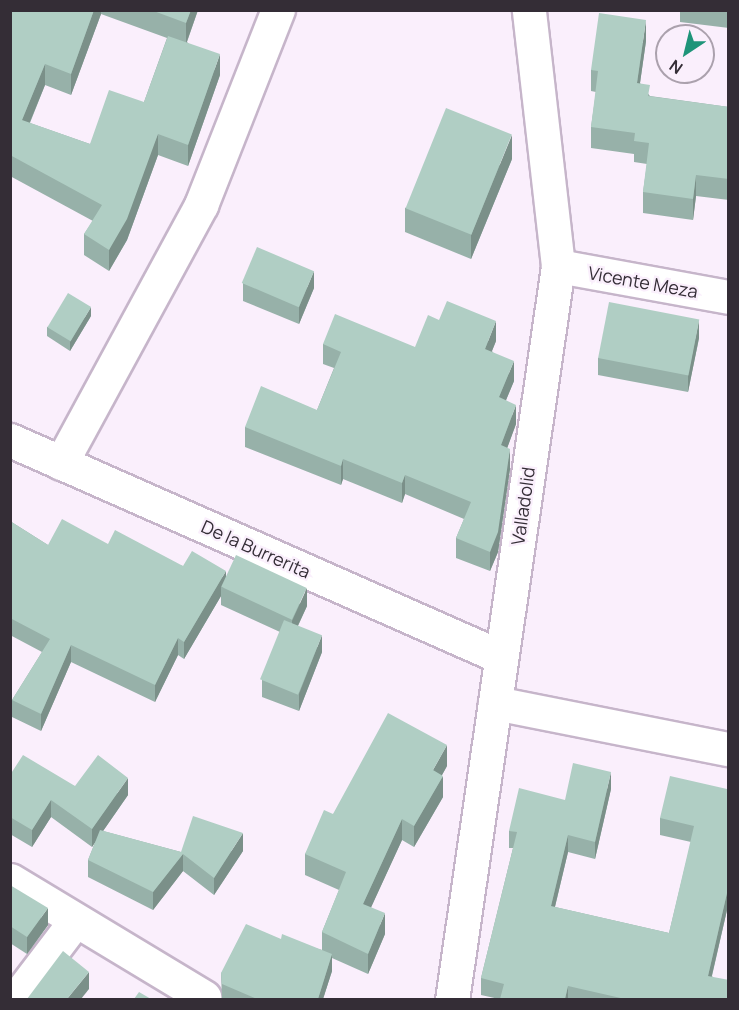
<!DOCTYPE html>
<html>
<head>
<meta charset="utf-8">
<style>
	body { margin:0 }
	#map { position:relative; width:739px; height:1010px; overflow:hidden; background:#faeffc; font-family:Manrope,sans-serif }
	div>[style] { position:absolute }
	.roads { filter:drop-shadow(2px 0 #c6b5ca) drop-shadow(-2px 0 #c6b5ca) drop-shadow(0 2px #c6b5ca) drop-shadow(0 -2px #c6b5ca) }
	.street>* { height:33px; margin:-16.5px; padding:0 16.5px; transform-origin:16.5px; border-radius:16.5px; background:#fff }
	.wall>* { inset:0; background:#97b1a9 }
	.shaded-wall>* { inset:0; background:#7b9089 }
	.building>* { inset:0; background:#b0cec4; transform-origin:0 0 }
	span { translate:-50% -50%; white-space:nowrap; text-align:center; line-height:1.15; -webkit-text-stroke:4.5px #faeffc; paint-order:stroke }
	.street-label { font-size:18px; color:#342d36 }
	.frame { position:absolute; inset:0; border:12px solid #342d36; pointer-events:none }
	.north { position:absolute; left:655px; top:24px; width:60px; height:60px; box-sizing:border-box; background:#faeffc; border:2px solid #aba1ad; border-radius:50%; rotate:215deg; font-size:16px; font-weight:700; line-height:24px; text-align:center; color:#342d36 }
	.north::after { content:''; display:block; margin:auto; width:21px; height:27px; background:#1e9479; clip-path:polygon(50% 0,100% 100%,50% 72%,0 100%) }
</style>
</head>
<body>
<div id="map">
	<div class="roads">
		<div class="street">
			<i style="left:558px;top:266px;width:173px;rotate:10.3deg"></i>
			<i style="left:10px;top:440px;width:537px;rotate:23.84deg"></i>
			<i style="left:61px;top:463px;width:294px;rotate:-61.5deg"></i>
			<i style="left:201px;top:205px;width:210px;rotate:-68.5deg"></i>
			<i style="left:495px;top:703px;width:237px;rotate:11.2deg"></i>
			<i style="left:10px;top:880px;width:227px;rotate:31.1deg"></i>
			<i style="left:15px;top:1000px;width:99px;rotate:-52.8deg"></i>
			<i style="left:452px;top:1000px;width:742px;rotate:-81.78deg"></i>
			<i style="left:558px;top:266px;width:258px;rotate:-96.5deg"></i>
		</div>
	</div>
	<div class="wall">
		<i style="clip-path:polygon(evenodd,10px 10px,198px 10px,187px 42px,220px 75px,188px 166px,158px 155px,127px 240px,109px 271px,84px 255px,84px 234px,93px 221px,10px 176px,10px 10px,101px 14px,167px 38px,144px 102px,90px 144px,30px 123px,45px 85px,71px 95px,101px 14px)"></i>
		<i style="clip-path:polygon(680px 10px,729px 10px,729px 28px,680px 22px)"></i>
		<i style="clip-path:polygon(646px 41px,640px 83px,650px 96px,729px 107px,729px 200px,696px 196px,693px 220px,643px 213px,643px 192px,647px 164px,634px 162px,634px 154px,591px 148px,591px 127px,596px 92px,591px 91px,591px 70px)"></i>
		<i style="clip-path:polygon(512px 159px,471px 259px,405px 232px,405px 208px)"></i>
		<i style="clip-path:polygon(243px 283px,314px 288px,299px 324px,243px 301px)"></i>
		<i style="clip-path:polygon(91px 316px,70px 351px,47px 336px,47px 327px)"></i>
		<i style="clip-path:polygon(699px 338px,688px 392px,598px 375px,598px 358px)"></i>
		<i style="clip-path:polygon(496px 341px,492px 351px,514px 381px,506px 400px,516px 424px,507px 448px,510px 469px,498px 552px,490px 571px,456px 558px,456px 538px,464px 519px,405px 494px,402px 503px,343px 479px,341px 485px,245px 447px,245px 427px,317px 410px,334px 368px,323px 364px,323px 344px,415px 347px)"></i>
		<i style="clip-path:polygon(10px 521px,48px 545px,108px 544px,183px 566px,226px 578px,307px 606px,298px 626px,322px 652px,299px 711px,262px 697px,262px 680px,280px 632px,221px 605px,221px 596px,184px 659px,178px 655px,155px 702px,71px 662px,41px 731px,12px 717px,12px 700px,42px 652px,10px 635px)"></i>
		<i style="clip-path:polygon(447px 766px,442px 775px,443px 797px,414px 847px,402px 840px,371px 907px,385px 934px,368px 974px,332px 958px,332px 971px,323px 999px,222px 999px,221px 973px,281px 939px,322px 950px,322px 932px,339px 890px,305px 875px,305px 854px,333px 814px)"></i>
		<i style="clip-path:polygon(10px 775px,128px 795px,103px 831px,181px 852px,243px 851px,214px 895px,183px 871px,153px 910px,88px 877px,88px 860px,96px 840px,92px 847px,51px 817px,32px 847px,10px 834px)"></i>
		<i style="clip-path:polygon(729px 784px,729px 910px,727px 910px,712px 976px,729px 999px,499px 999px,481px 995px,481px 978px,513px 848px,509px 848px,509px 831px,565px 800px,611px 789px,595px 859px,568px 852px,555px 907px,669px 933px,691px 842px,660px 835px,660px 818px,727px 789px)"></i>
		<i style="clip-path:polygon(10px 885px,48px 925px,27px 954px,10px 943px)"></i>
	</div>
	<div class="shaded-wall">
		<i style="clip-path:polygon(94px 10px,101px 10px,101px 14px,71px 95px,71px 74px)"></i>
		<i style="clip-path:polygon(191px 10px,198px 10px,186px 44px,186px 23px)"></i>
		<i style="clip-path:polygon(646px 20px,646px 41px,637px 104px,637px 83px)"></i>
		<i style="clip-path:polygon(220px 54px,220px 75px,188px 166px,188px 145px)"></i>
		<i style="clip-path:polygon(45px 64px,45px 85px,22px 141px,22px 120px)"></i>
		<i style="clip-path:polygon(158px 134px,158px 155px,127px 240px,109px 271px,109px 250px)"></i>
		<i style="clip-path:polygon(512px 135px,512px 159px,471px 259px,471px 235px)"></i>
		<i style="clip-path:polygon(696px 175px,696px 196px,693px 220px,693px 199px)"></i>
		<i style="clip-path:polygon(314px 271px,314px 288px,299px 324px,299px 307px)"></i>
		<i style="clip-path:polygon(91px 307px,91px 316px,70px 351px,70px 342px)"></i>
		<i style="clip-path:polygon(699px 320px,699px 338px,688px 392px,688px 375px)"></i>
		<i style="clip-path:polygon(496px 321px,496px 341px,485px 368px,485px 349px)"></i>
		<i style="clip-path:polygon(514px 361px,514px 381px,499px 417px,499px 397px)"></i>
		<i style="clip-path:polygon(516px 405px,516px 424px,501px 465px,501px 445px)"></i>
		<i style="clip-path:polygon(510px 449px,510px 469px,498px 552px,490px 571px,490px 552px)"></i>
		<i style="clip-path:polygon(343px 459px,343px 479px,341px 485px,341px 466px)"></i>
		<i style="clip-path:polygon(405px 475px,405px 494px,402px 503px,402px 483px)"></i>
		<i style="clip-path:polygon(226px 571px,226px 588px,221px 587px,221px 596px,184px 659px,184px 642px)"></i>
		<i style="clip-path:polygon(307px 588px,307px 606px,292px 638px,292px 621px)"></i>
		<i style="clip-path:polygon(322px 635px,322px 652px,299px 711px,299px 694px)"></i>
		<i style="clip-path:polygon(178px 638px,178px 655px,155px 702px,155px 685px)"></i>
		<i style="clip-path:polygon(71px 645px,71px 662px,41px 731px,41px 714px)"></i>
		<i style="clip-path:polygon(447px 745px,447px 766px,433px 791px,433px 770px)"></i>
		<i style="clip-path:polygon(611px 772px,611px 789px,595px 859px,595px 842px)"></i>
		<i style="clip-path:polygon(443px 776px,443px 797px,414px 847px,414px 826px)"></i>
		<i style="clip-path:polygon(128px 778px,128px 795px,92px 847px,92px 829px)"></i>
		<i style="clip-path:polygon(51px 800px,51px 817px,32px 847px,32px 830px)"></i>
		<i style="clip-path:polygon(402px 819px,402px 840px,363px 925px,363px 904px)"></i>
		<i style="clip-path:polygon(243px 833px,243px 851px,214px 895px,214px 878px)"></i>
		<i style="clip-path:polygon(568px 835px,568px 852px,551px 923px,551px 906px)"></i>
		<i style="clip-path:polygon(183px 854px,183px 871px,153px 910px,153px 892px)"></i>
		<i style="clip-path:polygon(727px 893px,727px 910px,708px 992px,708px 976px)"></i>
		<i style="clip-path:polygon(48px 908px,48px 925px,27px 954px,27px 937px)"></i>
		<i style="clip-path:polygon(385px 913px,385px 934px,368px 974px,368px 954px)"></i>
		<i style="clip-path:polygon(332px 954px,332px 971px,323px 999px,318px 999px)"></i>
		<i style="clip-path:polygon(89px 972px,89px 989px,81px 999px,67px 999px)"></i>
		<i style="clip-path:polygon(568px 986px,568px 999px,565px 999px)"></i>
	</div>
	<div class="building">
		<i style="clip-path:polygon(10px 10px,94px 10px,71px 74px,45px 64px,22px 120px,90px 144px,109px 90px,144px 102px,168px 36px,220px 54px,188px 145px,158px 134px,127px 219px,109px 250px,84px 234px,102px 205px,10px 155px)"></i>
		<i style="clip-path:polygon(151px 10px,191px 10px,186px 23px)"></i>
		<i style="clip-path:polygon(599px 13px,646px 20px,637px 83px,650px 85px,648px 96px,729px 107px,729px 179px,696px 175px,693px 199px,643px 192px,649px 143px,634px 141px,635px 133px,591px 127px,598px 71px,591px 70px)"></i>
		<i style="left:446px;top:108px;width:71px;height:108px;rotate:22deg"></i>
		<i style="left:257px;top:247px;width:62px;height:39px;rotate:23deg"></i>
		<i style="left:68px;top:293px;width:27px;height:40px;rotate:31deg"></i>
		<i style="clip-path:polygon(447px 301px,496px 321px,485px 349px,514px 361px,499px 397px,516px 405px,501px 445px,510px 449px,498px 532px,490px 552px,456px 538px,471px 502px,405px 475px,402px 483px,343px 459px,341px 466px,245px 427px,261px 386px,317px 410px,341px 352px,323px 344px,335px 314px,415px 347px,428px 315px,439px 320px)"></i>
		<i style="left:609px;top:302px;width:92px;height:57px;rotate:11deg"></i>
		<i style="clip-path:polygon(62px 519px,108px 544px,115px 530px,183px 566px,192px 551px,226px 571px,184px 642px,178px 638px,155px 685px,71px 645px,41px 714px,12px 700px,50px 639px,10px 618px,10px 521px,48px 545px)"></i>
		<i style="left:236px;top:555px;width:78px;height:35px;rotate:25deg"></i>
		<i style="left:284px;top:620px;width:41px;height:64px;rotate:22deg"></i>
		<i style="clip-path:polygon(388px 713px,447px 745px,433px 770px,443px 776px,414px 826px,402px 819px,363px 904px,385px 913px,368px 954px,322px 932px,346px 872px,305px 854px,324px 810px,333px 814px)"></i>
		<i style="clip-path:polygon(23px 755px,75px 786px,98px 755px,128px 778px,92px 829px,51px 800px,32px 830px,10px 817px,10px 775px)"></i>
		<i style="clip-path:polygon(573px 763px,611px 772px,595px 842px,568px 835px,551px 906px,669px 933px,694px 826px,660px 818px,670px 776px,727px 789px,729px 784px,729px 893px,727px 893px,708px 976px,729px 980px,729px 999px,625px 999px,568px 986px,565px 999px,500px 999px,504px 984px,481px 978px,517px 832px,509px 831px,519px 788px,565px 800px)"></i>
		<i style="clip-path:polygon(193px 816px,243px 833px,214px 878px,183px 854px,153px 892px,88px 860px,100px 830px,181px 852px)"></i>
		<i style="clip-path:polygon(10px 885px,48px 908px,27px 937px,10px 926px)"></i>
		<i style="clip-path:polygon(246px 924px,281px 939px,282px 934px,332px 954px,318px 999px,257px 999px,222px 984px,221px 973px)"></i>
		<i style="clip-path:polygon(63px 951px,89px 972px,67px 999px,27px 999px)"></i>
		<i style="clip-path:polygon(139px 992px,151px 999px,134px 999px)"></i>
	</div>
	<div class="street-label">
		<span style="left:643px;top:282px;rotate:10deg">Vicente Meza</span>
		<span style="left:523px;top:506px;rotate:-82deg">Valladolid</span>
		<span style="left:256px;top:549px;rotate:24deg">De la Burrerita</span>
	</div>
	<div class="frame"></div>
	<div class="north">N</div>
</div>
</body>
</html>
